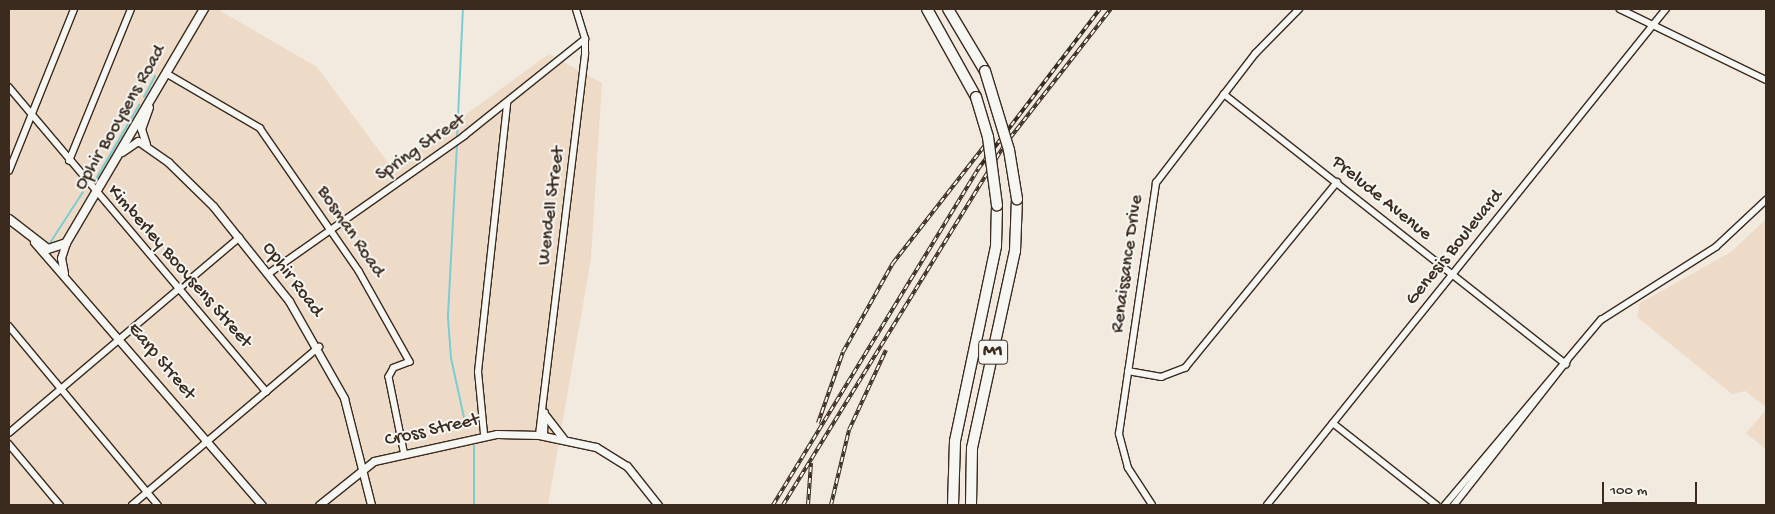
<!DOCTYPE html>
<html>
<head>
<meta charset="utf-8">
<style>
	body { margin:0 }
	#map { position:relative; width:1775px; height:514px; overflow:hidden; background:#f2eadf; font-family:"Gochi Hand",sans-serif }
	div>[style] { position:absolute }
	.built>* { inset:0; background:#eddbc8 }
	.stream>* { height:2px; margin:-1px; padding:0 1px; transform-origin:1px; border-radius:1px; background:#7ccdd2 }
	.roads { filter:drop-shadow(1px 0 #3b2a1e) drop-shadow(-1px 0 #3b2a1e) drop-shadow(0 1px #3b2a1e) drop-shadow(0 -1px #3b2a1e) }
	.minor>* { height:5.5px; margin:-2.75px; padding:0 2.75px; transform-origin:2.75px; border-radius:2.75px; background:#f6f6f2 }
	.tertiary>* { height:7px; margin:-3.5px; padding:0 3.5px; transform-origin:3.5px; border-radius:3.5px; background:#f6f6f2 }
	.secondary>* { height:8px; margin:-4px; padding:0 4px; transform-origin:4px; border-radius:4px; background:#f6f6f2 }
	.motorway>* { height:10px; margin:-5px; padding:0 5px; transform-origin:5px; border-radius:5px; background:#f6f6f2 }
	.rail>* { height:4px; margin-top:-2px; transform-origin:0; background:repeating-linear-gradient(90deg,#f6f6f2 0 5.5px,#3b2a1e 0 11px); box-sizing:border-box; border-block:1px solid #3b2a1e }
	.bridges { filter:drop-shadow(1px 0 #3b2a1e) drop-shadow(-1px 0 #3b2a1e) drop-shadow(0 1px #3b2a1e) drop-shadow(0 -1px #3b2a1e) }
	.motorway-bridge>* { height:10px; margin:-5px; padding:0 5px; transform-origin:5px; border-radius:5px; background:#f6f6f2 }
	span { translate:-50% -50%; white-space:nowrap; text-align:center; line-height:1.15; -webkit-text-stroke:4px #f6f6f2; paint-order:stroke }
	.shield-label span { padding:1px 4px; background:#f6f6f2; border:1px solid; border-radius:4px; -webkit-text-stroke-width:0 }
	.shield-label { font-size:18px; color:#3b2a1e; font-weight:700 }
	.street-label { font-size:19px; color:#3b2a1e }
	.frame { position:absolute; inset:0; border:10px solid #3b2a1e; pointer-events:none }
	.scale { position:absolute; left:1602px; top:482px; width:95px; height:22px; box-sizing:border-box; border:2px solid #3b2a1e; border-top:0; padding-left:6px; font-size:15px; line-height:18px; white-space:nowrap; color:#3b2a1e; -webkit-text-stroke:4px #f6f6f2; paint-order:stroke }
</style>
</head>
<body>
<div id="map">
	<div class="built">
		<i style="clip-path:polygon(9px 9px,217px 9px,317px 67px,392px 168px,549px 54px,602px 83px,591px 259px,548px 505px,9px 505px)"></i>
		<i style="clip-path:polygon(1766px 219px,1766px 407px,1745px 391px,1732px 394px,1637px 317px,1640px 303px,1731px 252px)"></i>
		<i style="clip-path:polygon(1766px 410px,1766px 449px,1746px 433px)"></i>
	</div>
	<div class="stream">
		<i style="left:144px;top:97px;width:24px;rotate:-62deg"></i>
		<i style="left:457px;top:139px;width:130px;rotate:-87.4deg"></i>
		<i style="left:457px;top:144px;width:174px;rotate:93deg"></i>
		<i style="left:448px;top:318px;width:40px;rotate:85.7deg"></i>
		<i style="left:451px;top:358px;width:71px;rotate:77.7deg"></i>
		<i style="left:96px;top:179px;width:86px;rotate:-59.8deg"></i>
		<i style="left:50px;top:243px;width:61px;rotate:-57.1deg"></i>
		<i style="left:474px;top:446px;width:59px;rotate:90deg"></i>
	</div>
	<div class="roads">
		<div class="minor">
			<i style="left:1620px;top:9px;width:162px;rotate:25.9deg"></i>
			<i style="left:166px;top:73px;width:109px;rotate:30.3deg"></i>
			<i style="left:260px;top:128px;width:174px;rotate:55.3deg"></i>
			<i style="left:359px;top:271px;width:104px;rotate:60.7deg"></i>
			<i style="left:410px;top:362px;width:17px;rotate:159deg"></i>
			<i style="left:394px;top:368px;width:10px;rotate:119deg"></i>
			<i style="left:389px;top:377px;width:76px;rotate:78.5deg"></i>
			<i style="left:9px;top:87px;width:399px;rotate:49.8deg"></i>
			<i style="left:1224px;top:94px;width:436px;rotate:38.3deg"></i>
			<i style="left:69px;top:161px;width:164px;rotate:-67.8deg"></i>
			<i style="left:9px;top:171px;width:175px;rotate:-68.1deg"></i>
			<i style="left:268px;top:274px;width:240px;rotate:-35.1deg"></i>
			<i style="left:464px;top:136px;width:155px;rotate:-38.7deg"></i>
			<i style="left:9px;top:326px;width:233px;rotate:50.2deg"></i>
			<i style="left:1128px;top:371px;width:34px;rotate:10deg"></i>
			<i style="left:1161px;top:377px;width:26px;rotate:-21deg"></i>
			<i style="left:1185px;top:368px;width:240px;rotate:-50.7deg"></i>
			<i style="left:1333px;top:423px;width:132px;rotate:38.3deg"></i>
			<i style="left:9px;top:433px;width:302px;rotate:-40.3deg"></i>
			<i style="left:484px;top:434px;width:62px;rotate:-95.5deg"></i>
			<i style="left:478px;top:372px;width:270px;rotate:-83.8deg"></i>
			<i style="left:539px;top:435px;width:384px;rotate:-83.1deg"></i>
			<i style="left:585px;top:54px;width:15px;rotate:-90deg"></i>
			<i style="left:585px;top:39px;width:31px;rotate:-107deg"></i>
			<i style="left:544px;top:436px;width:23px;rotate:-88deg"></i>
			<i style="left:9px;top:444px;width:80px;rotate:50.1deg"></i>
			<i style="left:132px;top:505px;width:245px;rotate:-40.2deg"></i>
			<i style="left:1152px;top:505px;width:44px;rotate:-123deg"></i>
			<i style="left:1128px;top:468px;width:35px;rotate:-105deg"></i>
			<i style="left:1119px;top:434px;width:254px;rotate:-81.6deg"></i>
			<i style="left:1156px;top:183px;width:163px;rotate:-52.5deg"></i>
			<i style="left:1255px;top:54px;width:63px;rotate:-45.6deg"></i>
			<i style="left:1267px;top:505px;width:637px;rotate:-51.19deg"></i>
			<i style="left:1445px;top:505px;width:242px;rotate:-49.9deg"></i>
			<i style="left:1601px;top:320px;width:136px;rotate:-32.4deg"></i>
			<i style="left:1716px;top:247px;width:69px;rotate:-43.2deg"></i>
			<i style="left:1454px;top:505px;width:183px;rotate:-51.9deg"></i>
		</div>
		<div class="tertiary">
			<i style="left:146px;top:144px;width:16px;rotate:-108deg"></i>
			<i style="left:141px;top:129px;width:23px;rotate:-70deg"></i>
			<i style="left:122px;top:152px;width:19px;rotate:-35deg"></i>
			<i style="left:138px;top:141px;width:37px;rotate:35deg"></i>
			<i style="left:168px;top:162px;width:63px;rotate:44.4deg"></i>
			<i style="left:213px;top:206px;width:122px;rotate:51.3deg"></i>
			<i style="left:289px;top:301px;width:112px;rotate:60.4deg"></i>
			<i style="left:344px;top:398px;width:110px;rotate:75.8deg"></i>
			<i style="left:34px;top:242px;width:348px;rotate:49.1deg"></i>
			<i style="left:64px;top:273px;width:15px;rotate:-101deg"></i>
			<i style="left:61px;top:258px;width:16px;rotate:-72deg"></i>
			<i style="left:545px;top:415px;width:29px;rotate:52deg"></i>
			<i style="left:319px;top:505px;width:70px;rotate:-38.7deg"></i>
			<i style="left:374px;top:461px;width:126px;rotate:-12.4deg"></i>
			<i style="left:497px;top:434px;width:42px;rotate:1.4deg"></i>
			<i style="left:539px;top:435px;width:58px;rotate:11.9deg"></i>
			<i style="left:596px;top:447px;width:36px;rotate:32deg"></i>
			<i style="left:627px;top:466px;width:50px;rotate:51.5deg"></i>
		</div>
		<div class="secondary">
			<i style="left:9px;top:219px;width:49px;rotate:37.6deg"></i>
			<i style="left:48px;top:249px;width:19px;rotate:-18deg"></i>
			<i style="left:66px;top:243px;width:272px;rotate:-59.5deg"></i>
		</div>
		<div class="motorway">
			<i style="left:927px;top:9px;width:101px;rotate:60.9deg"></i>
			<i style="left:948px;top:9px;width:72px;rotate:59.2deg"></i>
			<i style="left:953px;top:505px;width:64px;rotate:-88.2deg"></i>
			<i style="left:955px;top:441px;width:199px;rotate:-78.1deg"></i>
			<i style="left:996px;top:246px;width:41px;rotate:-88.6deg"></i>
			<i style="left:971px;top:505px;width:57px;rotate:-89deg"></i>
			<i style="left:972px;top:448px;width:202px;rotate:-77.7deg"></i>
			<i style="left:1015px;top:251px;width:52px;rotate:-87.8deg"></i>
		</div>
	</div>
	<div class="rail">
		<i style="left:818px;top:423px;width:75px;rotate:-70.6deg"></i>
		<i style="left:843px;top:352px;width:102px;rotate:-60.7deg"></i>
		<i style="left:893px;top:263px;width:162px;rotate:-52deg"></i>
		<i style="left:773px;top:505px;width:394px;rotate:-58.6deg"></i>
		<i style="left:978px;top:169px;width:201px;rotate:-52.7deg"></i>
		<i style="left:783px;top:505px;width:420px;rotate:-58.4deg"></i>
		<i style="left:1003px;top:147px;width:175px;rotate:-52deg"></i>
		<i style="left:808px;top:505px;width:42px;rotate:-85.9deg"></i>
		<i style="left:831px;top:505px;width:77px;rotate:-76.5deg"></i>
		<i style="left:849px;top:430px;width:88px;rotate:-65.2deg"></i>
	</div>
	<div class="bridges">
		<div class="motorway-bridge">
			<i style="left:985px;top:71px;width:83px;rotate:73.1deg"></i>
			<i style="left:1009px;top:150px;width:50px;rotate:80.7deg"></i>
			<i style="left:976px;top:97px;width:42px;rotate:73.3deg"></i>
			<i style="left:988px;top:137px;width:69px;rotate:82.5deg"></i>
		</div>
	</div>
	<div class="shield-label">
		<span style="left:993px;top:352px">M1</span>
	</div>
	<div class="street-label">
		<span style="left:121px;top:118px;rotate:-60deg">Ophir Booysens Road</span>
		<span style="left:421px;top:148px;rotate:-35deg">Spring Street</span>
		<span style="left:1381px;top:199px;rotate:39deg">Prelude Avenue</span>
		<span style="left:552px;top:206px;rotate:-83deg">Wendell Street</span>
		<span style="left:350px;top:232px;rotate:56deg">Bosman Road</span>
		<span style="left:1455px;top:248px;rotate:-51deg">Genesis Boulevard</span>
		<span style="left:1128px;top:264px;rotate:-82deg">Renaissance Drive</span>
		<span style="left:179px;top:267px;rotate:49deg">Kimberley Booysens Street</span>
		<span style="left:292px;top:280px;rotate:53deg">Ophir Road</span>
		<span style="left:161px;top:362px;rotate:50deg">Earp Street</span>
		<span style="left:432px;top:431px;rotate:-13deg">Cross Street</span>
	</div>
	<div class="frame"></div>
	<div class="scale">100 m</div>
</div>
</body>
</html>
